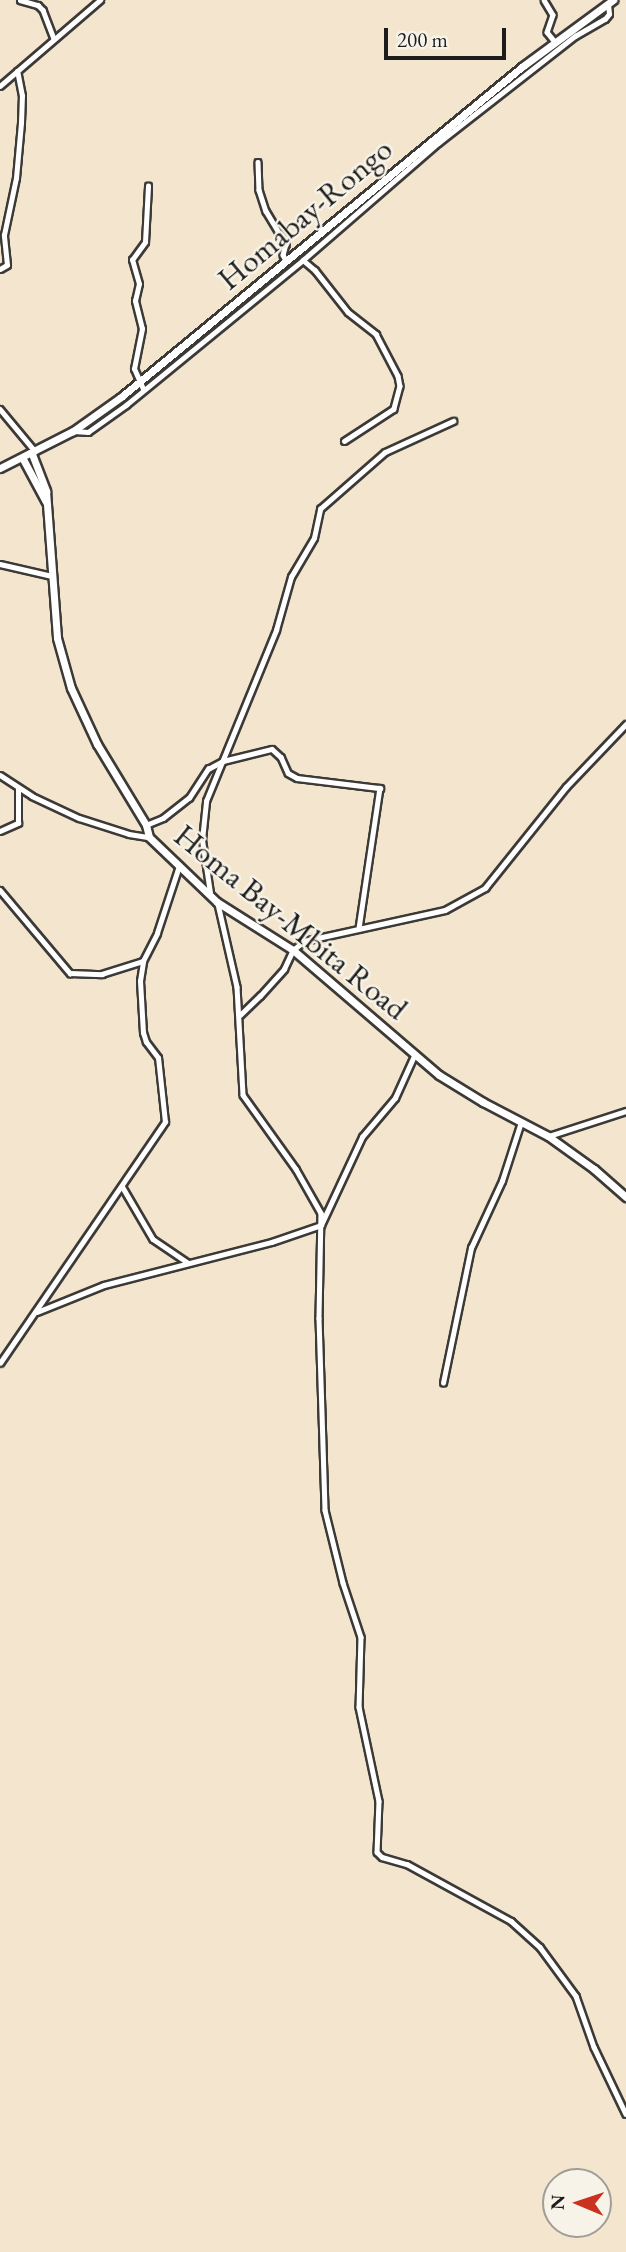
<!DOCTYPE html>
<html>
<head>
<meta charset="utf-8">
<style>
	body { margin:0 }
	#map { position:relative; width:626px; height:2252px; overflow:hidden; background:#f4e6ce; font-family:"EB Garamond",serif }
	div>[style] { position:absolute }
	.roads { filter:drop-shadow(2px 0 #3c3a37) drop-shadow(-2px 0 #3c3a37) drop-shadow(0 2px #3c3a37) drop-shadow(0 -2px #3c3a37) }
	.minor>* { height:4.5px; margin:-2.25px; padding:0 2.25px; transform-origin:2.25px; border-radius:2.25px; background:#fff }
	.highway>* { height:7px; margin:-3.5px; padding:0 3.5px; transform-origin:3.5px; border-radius:3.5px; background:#fff }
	span { translate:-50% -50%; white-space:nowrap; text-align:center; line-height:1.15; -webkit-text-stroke:5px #f7f3e8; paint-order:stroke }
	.street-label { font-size:32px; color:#1c1c1c }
	.north { position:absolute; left:542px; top:2168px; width:70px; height:70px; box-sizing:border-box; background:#f7f3e8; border:2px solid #9f9d96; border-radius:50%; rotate:272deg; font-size:19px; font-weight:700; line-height:28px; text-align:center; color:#1c1c1c }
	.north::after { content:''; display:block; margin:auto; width:24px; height:32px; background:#c8321e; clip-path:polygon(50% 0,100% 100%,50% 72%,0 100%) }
	.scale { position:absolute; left:384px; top:28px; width:122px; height:32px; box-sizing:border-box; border:4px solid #1c1c1c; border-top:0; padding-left:9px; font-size:21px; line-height:24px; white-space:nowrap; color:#1c1c1c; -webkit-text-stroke:5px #f7f3e8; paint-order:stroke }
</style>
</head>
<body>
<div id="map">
	<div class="roads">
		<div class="minor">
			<i style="left:20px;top:0;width:19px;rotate:16deg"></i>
			<i style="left:38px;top:5px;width:7px;rotate:45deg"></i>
			<i style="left:43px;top:10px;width:30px;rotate:69deg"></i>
			<i style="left:544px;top:0;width:17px;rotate:59deg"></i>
			<i style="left:553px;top:15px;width:18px;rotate:109deg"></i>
			<i style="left:547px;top:32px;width:13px;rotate:51deg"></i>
			<i style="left:0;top:86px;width:132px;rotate:-40.7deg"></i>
			<i style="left:258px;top:162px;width:28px;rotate:88deg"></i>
			<i style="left:259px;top:190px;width:22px;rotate:72deg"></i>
			<i style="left:266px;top:211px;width:39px;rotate:59deg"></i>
			<i style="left:286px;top:244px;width:11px;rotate:105deg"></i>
			<i style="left:283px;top:255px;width:6px;rotate:59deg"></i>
			<i style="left:303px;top:260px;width:16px;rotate:40deg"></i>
			<i style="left:315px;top:270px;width:53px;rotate:51.8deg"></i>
			<i style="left:348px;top:312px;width:36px;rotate:38deg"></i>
			<i style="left:376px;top:334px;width:47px;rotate:62.4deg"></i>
			<i style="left:398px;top:376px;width:10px;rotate:79deg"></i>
			<i style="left:400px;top:386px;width:24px;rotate:105deg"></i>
			<i style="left:394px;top:409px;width:59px;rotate:146.9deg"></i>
			<i style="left:0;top:269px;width:8px;rotate:-30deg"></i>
			<i style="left:7px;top:265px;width:30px;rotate:-96deg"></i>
			<i style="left:4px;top:235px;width:58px;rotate:-78.1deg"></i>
			<i style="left:16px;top:178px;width:55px;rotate:-84.8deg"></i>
			<i style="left:21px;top:123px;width:27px;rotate:-88deg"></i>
			<i style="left:22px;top:96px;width:25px;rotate:-101deg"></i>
			<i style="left:143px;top:389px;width:22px;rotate:-114deg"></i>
			<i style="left:134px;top:369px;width:41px;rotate:-78.7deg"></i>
			<i style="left:142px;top:329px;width:29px;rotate:-104deg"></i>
			<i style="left:135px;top:301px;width:17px;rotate:-77deg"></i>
			<i style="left:139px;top:284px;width:25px;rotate:-106deg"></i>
			<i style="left:132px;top:260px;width:22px;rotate:-54deg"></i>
			<i style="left:145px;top:242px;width:56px;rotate:-86.9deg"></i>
			<i style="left:0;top:409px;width:55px;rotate:50.2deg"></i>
			<i style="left:74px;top:431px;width:14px;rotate:4deg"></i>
			<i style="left:88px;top:432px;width:47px;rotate:-35.4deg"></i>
			<i style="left:126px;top:405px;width:229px;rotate:-39.3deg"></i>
			<i style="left:303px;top:260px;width:179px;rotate:-40.9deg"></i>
			<i style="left:438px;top:143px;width:174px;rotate:-38deg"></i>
			<i style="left:575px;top:36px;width:34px;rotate:-30deg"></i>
			<i style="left:605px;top:19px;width:6px;rotate:-51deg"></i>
			<i style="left:609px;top:14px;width:10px;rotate:-96deg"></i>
			<i style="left:0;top:564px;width:53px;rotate:13deg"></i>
			<i style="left:0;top:775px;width:38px;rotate:33deg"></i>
			<i style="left:32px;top:796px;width:52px;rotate:25.1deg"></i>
			<i style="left:79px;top:818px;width:52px;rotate:17.7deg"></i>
			<i style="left:129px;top:834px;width:20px;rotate:9deg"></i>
			<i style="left:146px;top:825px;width:18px;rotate:-22deg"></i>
			<i style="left:163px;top:818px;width:33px;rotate:-38deg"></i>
			<i style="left:189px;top:798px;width:35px;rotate:-57deg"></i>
			<i style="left:208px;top:769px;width:17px;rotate:-28deg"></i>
			<i style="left:223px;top:761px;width:50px;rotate:-13.8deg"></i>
			<i style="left:272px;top:749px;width:12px;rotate:42deg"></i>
			<i style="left:281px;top:757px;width:17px;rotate:66deg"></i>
			<i style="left:288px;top:773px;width:10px;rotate:29deg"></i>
			<i style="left:297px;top:778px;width:84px;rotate:6.9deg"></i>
			<i style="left:380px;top:788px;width:142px;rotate:98.5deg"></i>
			<i style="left:0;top:831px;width:20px;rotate:-24deg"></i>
			<i style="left:18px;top:823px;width:34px;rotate:-90deg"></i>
			<i style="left:0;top:890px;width:109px;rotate:49.9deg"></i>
			<i style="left:70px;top:973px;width:32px;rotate:2deg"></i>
			<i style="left:102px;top:974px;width:43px;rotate:-17.6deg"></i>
			<i style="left:210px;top:893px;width:54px;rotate:-98.6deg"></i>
			<i style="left:202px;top:840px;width:39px;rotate:-84deg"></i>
			<i style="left:206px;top:801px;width:185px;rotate:-67.7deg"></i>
			<i style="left:276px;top:630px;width:55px;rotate:-74.2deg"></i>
			<i style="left:291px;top:577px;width:45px;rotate:-59.5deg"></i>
			<i style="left:314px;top:538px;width:30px;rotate:-78deg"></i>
			<i style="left:320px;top:509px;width:86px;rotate:-41.2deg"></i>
			<i style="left:385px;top:452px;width:75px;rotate:-24.5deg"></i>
			<i style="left:218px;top:904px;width:85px;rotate:77.1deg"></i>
			<i style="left:237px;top:987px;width:108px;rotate:86.8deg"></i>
			<i style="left:243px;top:1095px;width:91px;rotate:54.4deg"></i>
			<i style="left:296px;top:1169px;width:51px;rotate:60.4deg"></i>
			<i style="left:321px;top:1213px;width:105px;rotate:91.1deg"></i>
			<i style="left:319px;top:1318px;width:192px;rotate:88.2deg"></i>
			<i style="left:325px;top:1510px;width:75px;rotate:76.1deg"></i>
			<i style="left:343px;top:1583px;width:57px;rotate:71.6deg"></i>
			<i style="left:361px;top:1637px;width:70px;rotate:91.6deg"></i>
			<i style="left:359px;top:1707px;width:96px;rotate:78deg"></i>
			<i style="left:379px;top:1801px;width:51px;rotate:92.2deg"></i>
			<i style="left:377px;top:1852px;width:7px;rotate:45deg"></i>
			<i style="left:382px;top:1857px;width:26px;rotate:16deg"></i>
			<i style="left:407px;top:1864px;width:119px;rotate:28.7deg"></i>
			<i style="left:511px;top:1921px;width:39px;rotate:42deg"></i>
			<i style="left:540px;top:1947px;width:61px;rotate:53.7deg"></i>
			<i style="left:576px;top:1996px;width:54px;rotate:70.6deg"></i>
			<i style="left:594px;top:2047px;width:74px;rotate:64.5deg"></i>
			<i style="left:240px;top:1015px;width:28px;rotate:-44deg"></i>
			<i style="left:260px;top:996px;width:36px;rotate:-48deg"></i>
			<i style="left:284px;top:969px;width:21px;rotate:-65deg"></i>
			<i style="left:293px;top:950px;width:14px;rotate:-39deg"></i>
			<i style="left:304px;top:941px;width:144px;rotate:-12.4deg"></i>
			<i style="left:445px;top:910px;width:46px;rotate:-28.8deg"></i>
			<i style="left:485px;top:888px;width:129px;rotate:-51.3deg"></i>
			<i style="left:566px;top:787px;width:87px;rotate:-46.4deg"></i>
			<i style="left:549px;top:1136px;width:81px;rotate:-18deg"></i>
			<i style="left:122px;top:1186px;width:61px;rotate:59.7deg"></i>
			<i style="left:153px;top:1239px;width:41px;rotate:34.1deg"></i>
			<i style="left:37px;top:1312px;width:72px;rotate:-21.9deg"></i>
			<i style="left:104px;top:1285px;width:173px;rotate:-14.4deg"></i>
			<i style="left:272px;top:1242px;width:52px;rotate:-19.1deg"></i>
			<i style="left:321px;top:1225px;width:97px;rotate:-65deg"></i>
			<i style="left:362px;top:1137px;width:51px;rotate:-49.8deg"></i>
			<i style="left:395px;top:1098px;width:46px;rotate:-65.7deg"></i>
			<i style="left:0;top:1363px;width:292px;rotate:-55.6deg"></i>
			<i style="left:165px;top:1122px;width:64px;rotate:-96.2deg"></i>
			<i style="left:158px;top:1058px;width:20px;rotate:-127deg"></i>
			<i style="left:146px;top:1042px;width:9px;rotate:-108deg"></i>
			<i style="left:143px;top:1033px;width:52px;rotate:-93.3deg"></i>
			<i style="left:140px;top:981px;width:20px;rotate:-81deg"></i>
			<i style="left:143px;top:961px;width:31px;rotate:-63deg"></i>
			<i style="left:157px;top:933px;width:71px;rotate:-71.8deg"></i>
			<i style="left:443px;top:1383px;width:138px;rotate:-78.3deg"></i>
			<i style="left:471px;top:1248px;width:74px;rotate:-65.2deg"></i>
			<i style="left:502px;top:1181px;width:62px;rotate:-72.1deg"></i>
		</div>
		<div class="highway">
			<i style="left:32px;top:454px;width:40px;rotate:69deg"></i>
			<i style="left:46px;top:491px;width:147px;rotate:85.7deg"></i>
			<i style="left:57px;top:638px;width:52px;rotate:74.4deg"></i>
			<i style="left:71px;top:688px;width:62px;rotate:65.1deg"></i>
			<i style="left:97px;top:744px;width:95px;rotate:58.8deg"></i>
			<i style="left:146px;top:825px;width:12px;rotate:76deg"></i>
			<i style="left:149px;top:837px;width:94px;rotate:43.7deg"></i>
			<i style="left:217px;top:902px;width:90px;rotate:32.3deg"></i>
			<i style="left:293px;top:950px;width:192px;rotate:40.6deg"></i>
			<i style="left:439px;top:1075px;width:52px;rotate:31.5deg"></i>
			<i style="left:483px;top:1102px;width:73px;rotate:27.6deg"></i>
			<i style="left:548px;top:1136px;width:57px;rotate:35.7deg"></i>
			<i style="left:594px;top:1169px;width:43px;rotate:41.2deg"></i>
			<i style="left:23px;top:459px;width:49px;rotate:61.9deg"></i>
			<i style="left:0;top:468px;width:82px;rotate:-26.9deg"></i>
			<i style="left:73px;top:431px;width:59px;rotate:-35.3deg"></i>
			<i style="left:121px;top:397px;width:521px;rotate:-39.47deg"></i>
			<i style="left:523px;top:66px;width:112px;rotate:-36.3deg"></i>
		</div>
	</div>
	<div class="street-label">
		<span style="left:305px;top:214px;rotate:-40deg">Homabay-Rongo</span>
		<span style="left:291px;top:922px;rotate:39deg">Homa Bay-Mbita Road</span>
	</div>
	<div class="north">N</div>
	<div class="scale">200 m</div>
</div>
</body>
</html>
